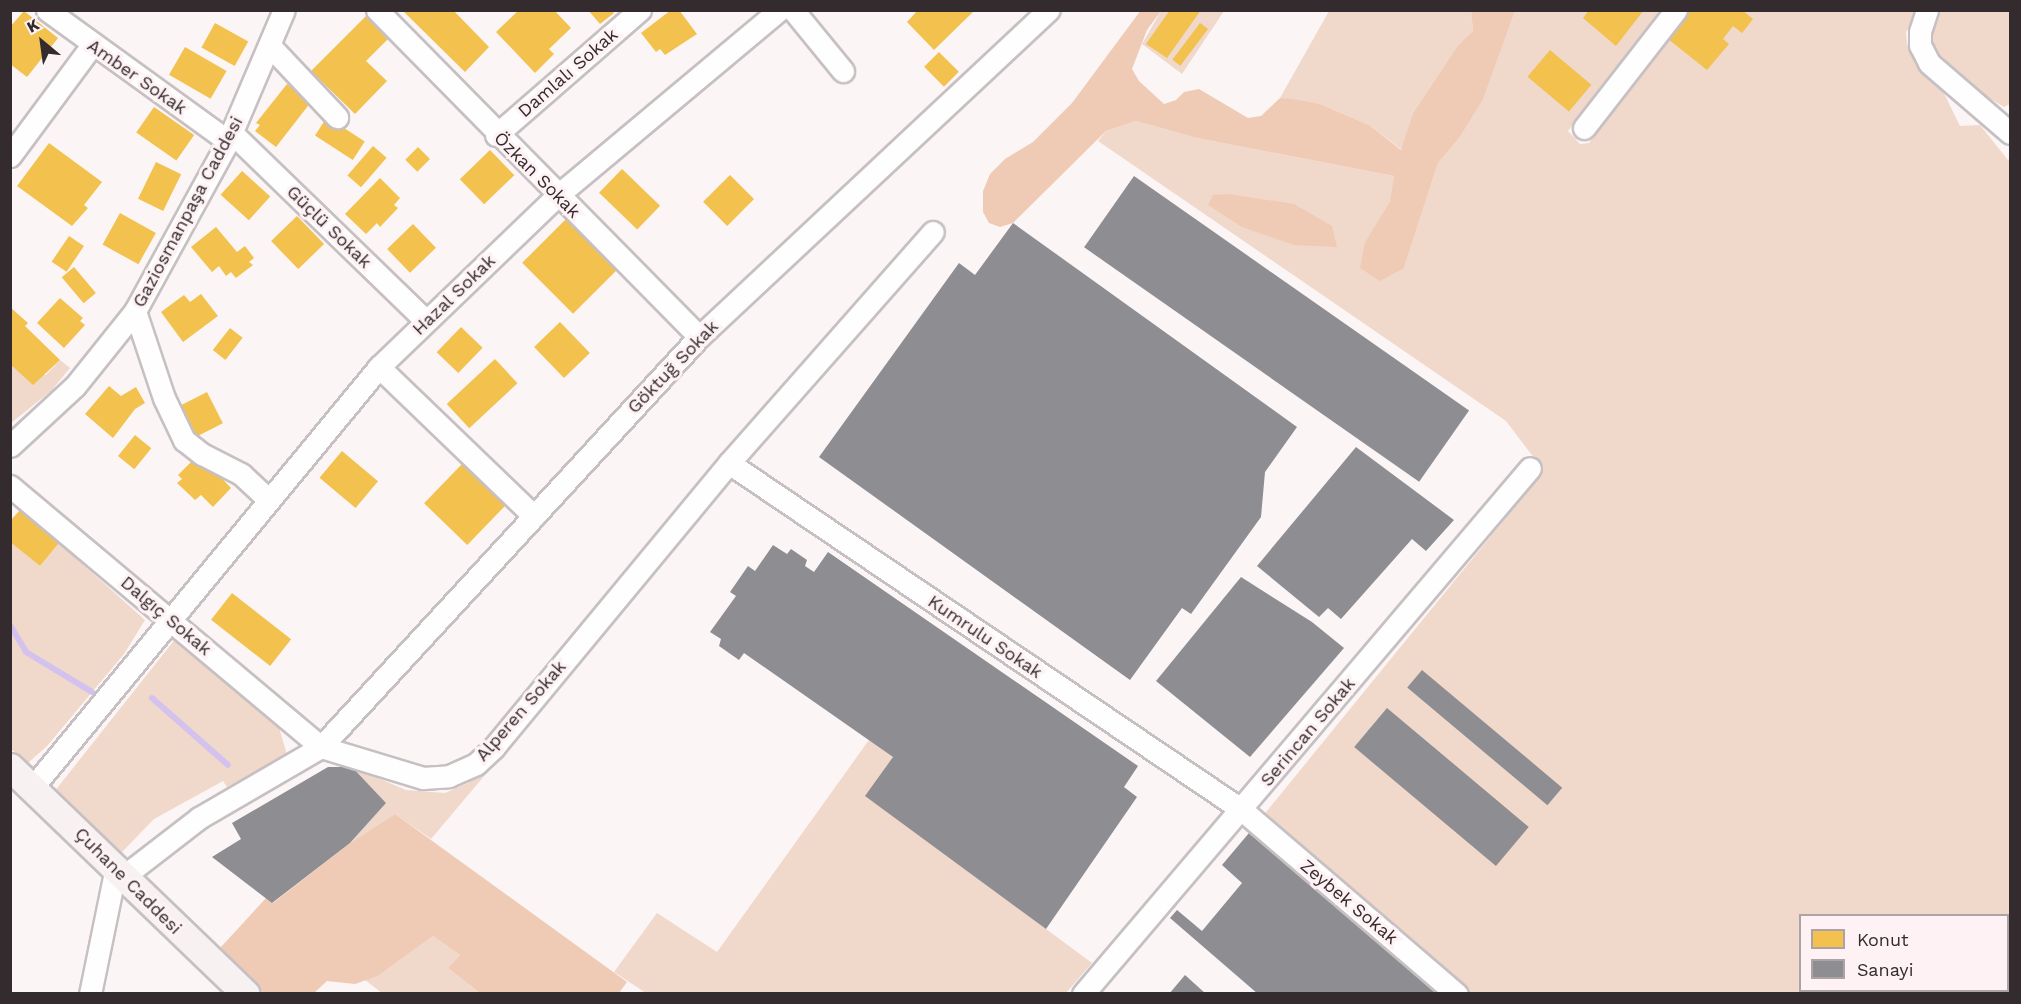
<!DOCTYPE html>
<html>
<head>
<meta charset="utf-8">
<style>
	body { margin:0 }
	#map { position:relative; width:2021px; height:1004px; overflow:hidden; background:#fbf5f6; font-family:"Work Sans",sans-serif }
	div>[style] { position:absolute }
	.green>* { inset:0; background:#f0d8cb }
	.forest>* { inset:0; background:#efcbb5 }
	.homes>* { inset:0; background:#f2c14e; transform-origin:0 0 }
	.industry>* { inset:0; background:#8d8d92; transform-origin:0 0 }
	.stream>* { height:6px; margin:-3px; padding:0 3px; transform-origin:3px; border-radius:3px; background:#d3c2ee }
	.roads { filter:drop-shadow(2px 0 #c7c0c2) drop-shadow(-2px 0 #c7c0c2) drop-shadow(0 2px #c7c0c2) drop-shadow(0 -2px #c7c0c2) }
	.minor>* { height:21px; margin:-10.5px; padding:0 10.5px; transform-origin:10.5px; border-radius:10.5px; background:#fefefe }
	.major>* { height:27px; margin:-13.5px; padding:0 13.5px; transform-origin:13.5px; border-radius:13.5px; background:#f7f2f1 }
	span { translate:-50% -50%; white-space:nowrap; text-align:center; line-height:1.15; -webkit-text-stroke:6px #fef2f5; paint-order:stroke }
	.street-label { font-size:18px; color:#332b2d }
	.frame { position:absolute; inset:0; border:12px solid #332b2d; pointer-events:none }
	.legend { position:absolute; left:1799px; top:914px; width:210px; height:78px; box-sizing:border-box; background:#fef2f5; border:2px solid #ada2a5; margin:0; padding:8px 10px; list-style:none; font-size:18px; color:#332b2d }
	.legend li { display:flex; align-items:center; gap:12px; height:30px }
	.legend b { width:30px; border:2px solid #ada2a5 }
	.north { position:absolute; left:12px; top:12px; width:60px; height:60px; -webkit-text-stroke:4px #fef2f5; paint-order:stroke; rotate:331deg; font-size:16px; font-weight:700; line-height:24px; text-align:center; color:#332b2d }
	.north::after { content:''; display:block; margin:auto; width:21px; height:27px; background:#332b2d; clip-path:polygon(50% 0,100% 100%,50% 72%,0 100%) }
</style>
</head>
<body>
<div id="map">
	<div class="green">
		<i style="clip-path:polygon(1161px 11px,1224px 11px,1182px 74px,1142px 44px)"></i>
		<i style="clip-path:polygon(1329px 11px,1471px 11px,1473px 31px,1458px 45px,1413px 113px,1402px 150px,1369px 125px,1320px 104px,1280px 98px)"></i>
		<i style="clip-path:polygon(1515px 11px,1663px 11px,1568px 131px,1580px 144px,1589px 143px,1691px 11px,1921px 11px,1906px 32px,1907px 44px,1938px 81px,1960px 126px,1980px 125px,2008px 160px,2010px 158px,2010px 939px,2008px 942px,2008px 916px,1800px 916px,1800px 990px,1954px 991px,1951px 993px,1441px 993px,1249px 833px,1539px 477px,1538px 463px,1506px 421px,1098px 141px,1106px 131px,1136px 121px,1197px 138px,1394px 176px,1391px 202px,1365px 242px,1404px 268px,1438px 163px,1460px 137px,1483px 100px)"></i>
		<i style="clip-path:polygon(1937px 11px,2010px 11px,2010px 104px,2004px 107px,1957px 79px,1929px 47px,1932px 17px)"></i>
		<i style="clip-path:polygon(60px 360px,70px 368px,51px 391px,11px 423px,11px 364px,46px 375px)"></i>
		<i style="clip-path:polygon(10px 542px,40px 566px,59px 543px,145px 620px,124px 654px,47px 746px,28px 763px,11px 749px)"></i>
		<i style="clip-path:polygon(629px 604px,431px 839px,395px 814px,350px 843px,386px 803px,352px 767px,406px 790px,445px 793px,468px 783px,491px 766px)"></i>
		<i style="clip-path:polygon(176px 638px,278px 724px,287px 755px,227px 787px,223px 781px,154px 819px,122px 852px,54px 792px)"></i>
		<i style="clip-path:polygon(869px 740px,893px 757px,866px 796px,1092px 963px,1065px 994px,646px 993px,614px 972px,657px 913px,717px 952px)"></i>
		<i style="clip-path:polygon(433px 936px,460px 955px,448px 968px,480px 993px,382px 993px,365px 980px,378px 976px)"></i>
	</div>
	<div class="forest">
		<i style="clip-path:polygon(1141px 10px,1161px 11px,1147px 30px,1132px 69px,1139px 81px,1164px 104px,1176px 100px,1184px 92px,1199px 89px,1248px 118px,1261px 116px,1280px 98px,1293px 99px,1320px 104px,1369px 125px,1401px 150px,1413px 113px,1458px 45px,1473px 31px,1471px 11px,1515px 11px,1483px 100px,1460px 137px,1438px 163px,1404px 268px,1380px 281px,1360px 268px,1365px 242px,1390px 202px,1394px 176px,1197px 138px,1136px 121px,1106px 131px,1013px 223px,1000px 227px,989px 223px,983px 212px,983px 191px,990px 174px,1005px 159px,1033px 142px,1072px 103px)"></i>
		<i style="clip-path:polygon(1228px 194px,1294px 204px,1332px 226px,1337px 247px,1294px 245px,1242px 227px,1208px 205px,1213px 195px)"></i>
		<i style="clip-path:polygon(395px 814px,627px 982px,619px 993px,480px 993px,448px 968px,460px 955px,433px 936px,378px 976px,355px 984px,327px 981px,314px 993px,264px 993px,220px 956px,221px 947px,266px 898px,273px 903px,350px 843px)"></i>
	</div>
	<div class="homes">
		<i style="clip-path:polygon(402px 10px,453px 10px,489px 47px,465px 72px)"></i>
		<i style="clip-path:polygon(519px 10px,554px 10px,571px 28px,549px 49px,554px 54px,535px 73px,496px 32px)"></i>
		<i style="clip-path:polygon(588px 10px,612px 10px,614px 13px,600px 24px)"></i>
		<i style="clip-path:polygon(671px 10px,679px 10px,697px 34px,665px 55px,660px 49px,656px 52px,641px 33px)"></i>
		<i style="clip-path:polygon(918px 10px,975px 10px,934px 50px,907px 22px)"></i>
		<i style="clip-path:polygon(1170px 10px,1201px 10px,1167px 58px,1146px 44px)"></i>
		<i style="clip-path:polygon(1589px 10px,1644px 10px,1616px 46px,1583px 18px)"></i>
		<i style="clip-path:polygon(1691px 10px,1742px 10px,1753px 19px,1742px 33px,1733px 26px,1723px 39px,1729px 44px,1707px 70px,1668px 39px)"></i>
		<i style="clip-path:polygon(24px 11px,58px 38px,27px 77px,10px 64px,10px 27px)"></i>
		<i style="clip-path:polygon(366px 16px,388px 39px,366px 61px,387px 81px,355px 114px,311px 71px)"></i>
		<i style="left:215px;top:23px;width:38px;height:28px;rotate:29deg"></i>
		<i style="left:1200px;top:23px;width:10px;height:46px;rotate:37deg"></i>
		<i style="left:185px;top:47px;width:48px;height:32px;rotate:30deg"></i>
		<i style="left:1550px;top:50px;width:54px;height:35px;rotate:40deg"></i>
		<i style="left:939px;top:52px;width:28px;height:21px;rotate:45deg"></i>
		<i style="clip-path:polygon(287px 84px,311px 102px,276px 147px,255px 131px,260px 125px,256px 123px)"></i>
		<i style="left:154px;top:107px;width:49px;height:31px;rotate:35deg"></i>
		<i style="left:327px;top:117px;width:45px;height:22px;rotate:33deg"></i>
		<i style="clip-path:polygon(49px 143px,102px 182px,84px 205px,88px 208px,72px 226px,17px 186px)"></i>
		<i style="left:373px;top:146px;width:18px;height:39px;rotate:41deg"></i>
		<i style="left:418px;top:147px;width:17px;height:18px;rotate:45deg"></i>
		<i style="left:490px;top:150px;width:35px;height:42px;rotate:46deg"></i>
		<i style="left:156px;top:162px;width:28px;height:41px;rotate:26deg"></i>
		<i style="left:622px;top:169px;width:53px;height:33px;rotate:44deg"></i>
		<i style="left:242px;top:171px;width:38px;height:32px;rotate:42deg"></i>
		<i style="left:730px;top:175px;width:34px;height:38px;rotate:45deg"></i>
		<i style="clip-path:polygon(380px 178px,400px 198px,394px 205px,398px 208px,380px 227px,377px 223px,366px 234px,345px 214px)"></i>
		<i style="left:120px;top:213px;width:41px;height:36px;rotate:29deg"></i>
		<i style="left:297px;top:216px;width:39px;height:36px;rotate:46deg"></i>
		<i style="left:566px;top:219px;width:72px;height:62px;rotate:45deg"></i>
		<i style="left:413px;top:224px;width:33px;height:36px;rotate:46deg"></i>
		<i style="clip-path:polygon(216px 227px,237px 252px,245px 246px,254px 258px,249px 262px,253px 265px,236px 278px,231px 272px,226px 276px,219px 266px,212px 272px,191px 247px)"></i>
		<i style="left:69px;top:236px;width:18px;height:31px;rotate:34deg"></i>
		<i style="left:74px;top:267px;width:34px;height:16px;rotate:50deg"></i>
		<i style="clip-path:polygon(201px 294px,218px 316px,183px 342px,161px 312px,184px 295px,190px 302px)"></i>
		<i style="clip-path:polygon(60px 298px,83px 318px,80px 321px,85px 325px,64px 348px,37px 323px)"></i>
		<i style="clip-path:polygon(10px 307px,28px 323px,25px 326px,60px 360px,33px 385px,10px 364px)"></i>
		<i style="left:560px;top:322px;width:43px;height:36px;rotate:46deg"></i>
		<i style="left:461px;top:327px;width:30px;height:35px;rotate:44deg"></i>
		<i style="left:230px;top:328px;width:16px;height:28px;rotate:38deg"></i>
		<i style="left:495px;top:359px;width:33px;height:66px;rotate:47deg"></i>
		<i style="clip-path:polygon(109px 386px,121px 396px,136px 387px,145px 403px,135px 409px,113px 438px,85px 414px)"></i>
		<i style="left:207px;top:392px;width:35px;height:36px;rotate:63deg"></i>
		<i style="left:135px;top:435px;width:21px;height:27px;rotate:39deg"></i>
		<i style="left:342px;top:451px;width:47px;height:35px;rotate:40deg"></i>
		<i style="clip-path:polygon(194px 459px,205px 469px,209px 465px,231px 488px,213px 507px,201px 495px,195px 500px,177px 483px,182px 479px,178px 475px)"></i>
		<i style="left:463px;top:463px;width:60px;height:56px;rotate:44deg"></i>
		<i style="clip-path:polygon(20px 510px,59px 543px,40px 566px,10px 542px,10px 521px)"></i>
		<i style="left:232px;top:593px;width:75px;height:34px;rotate:38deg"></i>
	</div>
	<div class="industry">
		<i style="left:1134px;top:176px;width:409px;height:87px;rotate:35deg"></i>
		<i style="clip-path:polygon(1013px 223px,1297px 427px,1265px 472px,1261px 517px,1191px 614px,1182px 608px,1130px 680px,819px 457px,959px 263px,975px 275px)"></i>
		<i style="clip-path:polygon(1356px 447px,1454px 520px,1426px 551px,1412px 539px,1341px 619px,1328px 608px,1319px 617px,1257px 566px)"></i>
		<i style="clip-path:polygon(773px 545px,787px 554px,791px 549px,807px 560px,805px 566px,814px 572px,828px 552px,1138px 766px,1124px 787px,1137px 797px,1046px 929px,865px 796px,893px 757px,744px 653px,739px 660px,719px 646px,721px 639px,710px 632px,736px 596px,730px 592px,748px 566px,755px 571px)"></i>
		<i style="clip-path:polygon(1241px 577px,1312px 622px,1344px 648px,1250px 757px,1156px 681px)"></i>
		<i style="left:1422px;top:670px;width:183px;height:23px;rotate:40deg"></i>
		<i style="left:1387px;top:708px;width:185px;height:51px;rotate:40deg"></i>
		<i style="clip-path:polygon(328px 767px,352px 767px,386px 803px,350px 843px,272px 903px,212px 857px,241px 839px,232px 823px)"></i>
		<i style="clip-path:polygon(1249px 833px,1441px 994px,1258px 994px,1170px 918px,1177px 910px,1202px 931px,1242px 883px,1222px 865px)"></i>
		<i style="clip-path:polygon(1185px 975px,1206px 994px,1169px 994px)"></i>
	</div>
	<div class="stream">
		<i style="left:10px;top:625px;width:31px;rotate:59deg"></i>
		<i style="left:26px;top:652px;width:77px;rotate:31.2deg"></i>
		<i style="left:152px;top:698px;width:101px;rotate:41.4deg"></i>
	</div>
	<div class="roads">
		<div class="minor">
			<i style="left:47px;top:10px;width:223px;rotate:35.9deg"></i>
			<i style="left:377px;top:10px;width:459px;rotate:45.4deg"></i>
			<i style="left:793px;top:10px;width:79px;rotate:50.7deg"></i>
			<i style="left:1927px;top:10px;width:23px;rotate:108deg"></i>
			<i style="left:1920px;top:32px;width:13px;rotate:90deg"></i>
			<i style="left:1920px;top:45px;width:20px;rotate:63deg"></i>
			<i style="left:1929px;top:63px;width:107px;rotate:40.8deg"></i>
			<i style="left:270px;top:46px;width:98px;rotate:46.7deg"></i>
			<i style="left:1584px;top:128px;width:150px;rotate:-52.1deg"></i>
			<i style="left:232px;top:133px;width:270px;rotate:44.1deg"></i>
			<i style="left:496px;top:135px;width:191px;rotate:-41deg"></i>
			<i style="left:10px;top:156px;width:138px;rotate:-53.5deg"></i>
			<i style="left:135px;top:311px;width:92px;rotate:71.6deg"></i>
			<i style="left:164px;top:398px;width:47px;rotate:64.5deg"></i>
			<i style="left:184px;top:440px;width:23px;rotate:38deg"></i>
			<i style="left:202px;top:454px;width:44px;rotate:27.1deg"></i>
			<i style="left:241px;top:474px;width:37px;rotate:43deg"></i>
			<i style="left:379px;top:367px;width:215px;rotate:43.9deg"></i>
			<i style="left:10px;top:446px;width:88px;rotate:-42.7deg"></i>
			<i style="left:75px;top:386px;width:96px;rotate:-51.3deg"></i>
			<i style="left:135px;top:311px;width:194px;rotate:-61.3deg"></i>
			<i style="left:228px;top:141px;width:142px;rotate:-66.9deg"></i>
			<i style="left:729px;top:463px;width:619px;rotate:34.07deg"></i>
			<i style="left:1242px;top:810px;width:283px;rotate:40.6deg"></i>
			<i style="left:10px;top:486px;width:406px;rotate:40deg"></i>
			<i style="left:321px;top:747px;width:107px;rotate:16.9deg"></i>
			<i style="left:423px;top:778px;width:26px;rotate:-4deg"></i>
			<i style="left:449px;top:776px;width:30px;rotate:-24deg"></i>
			<i style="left:476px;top:764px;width:25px;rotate:-43deg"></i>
			<i style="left:494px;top:747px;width:369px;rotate:-50.4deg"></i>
			<i style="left:729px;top:463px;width:308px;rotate:-48.6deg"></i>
			<i style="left:32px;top:788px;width:546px;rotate:-50.5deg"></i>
			<i style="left:379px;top:367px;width:248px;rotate:-43.9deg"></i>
			<i style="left:558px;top:195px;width:288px;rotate:-39.9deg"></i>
			<i style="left:124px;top:876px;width:95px;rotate:-37.7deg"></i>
			<i style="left:199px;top:818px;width:141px;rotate:-30.2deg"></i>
			<i style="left:321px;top:747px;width:558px;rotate:-47.33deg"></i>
			<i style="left:699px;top:337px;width:479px;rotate:-43.1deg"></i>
			<i style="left:2008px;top:964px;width:4px;rotate:-56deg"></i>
			<i style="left:90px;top:994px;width:130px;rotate:-78.4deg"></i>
			<i style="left:1083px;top:994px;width:690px;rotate:-49.64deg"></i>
			<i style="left:1975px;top:994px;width:5px;rotate:-53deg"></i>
		</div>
		<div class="major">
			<i style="left:10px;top:767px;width:327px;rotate:43.9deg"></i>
		</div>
	</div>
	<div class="street-label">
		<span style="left:568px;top:73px;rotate:-41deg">Damlalı Sokak</span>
		<span style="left:137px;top:77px;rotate:35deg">Amber Sokak</span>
		<span style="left:537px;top:175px;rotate:45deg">Özkan Sokak</span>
		<span style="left:188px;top:212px;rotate:-62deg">Gaziosmanpaşa Caddesi</span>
		<span style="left:329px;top:227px;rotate:44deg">Güçlü Sokak</span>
		<span style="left:454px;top:295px;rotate:-44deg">Hazal Sokak</span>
		<span style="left:673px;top:367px;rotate:-46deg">Göktuğ Sokak</span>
		<span style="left:166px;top:616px;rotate:40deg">Dalgıç Sokak</span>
		<span style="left:985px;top:637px;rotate:34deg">Kumrulu Sokak</span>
		<span style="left:521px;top:711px;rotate:-49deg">Alperen Sokak</span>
		<span style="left:1308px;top:732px;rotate:-50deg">Serincan Sokak</span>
		<span style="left:128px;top:881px;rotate:45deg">Çuhane Caddesi</span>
		<span style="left:1349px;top:902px;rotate:40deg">Zeybek Sokak</span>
	</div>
	<div class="frame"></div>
	<ul class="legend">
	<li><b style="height:16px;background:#f2c14e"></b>Konut</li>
	<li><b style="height:16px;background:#8d8d92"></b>Sanayi</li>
	</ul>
	<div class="north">K</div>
</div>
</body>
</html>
